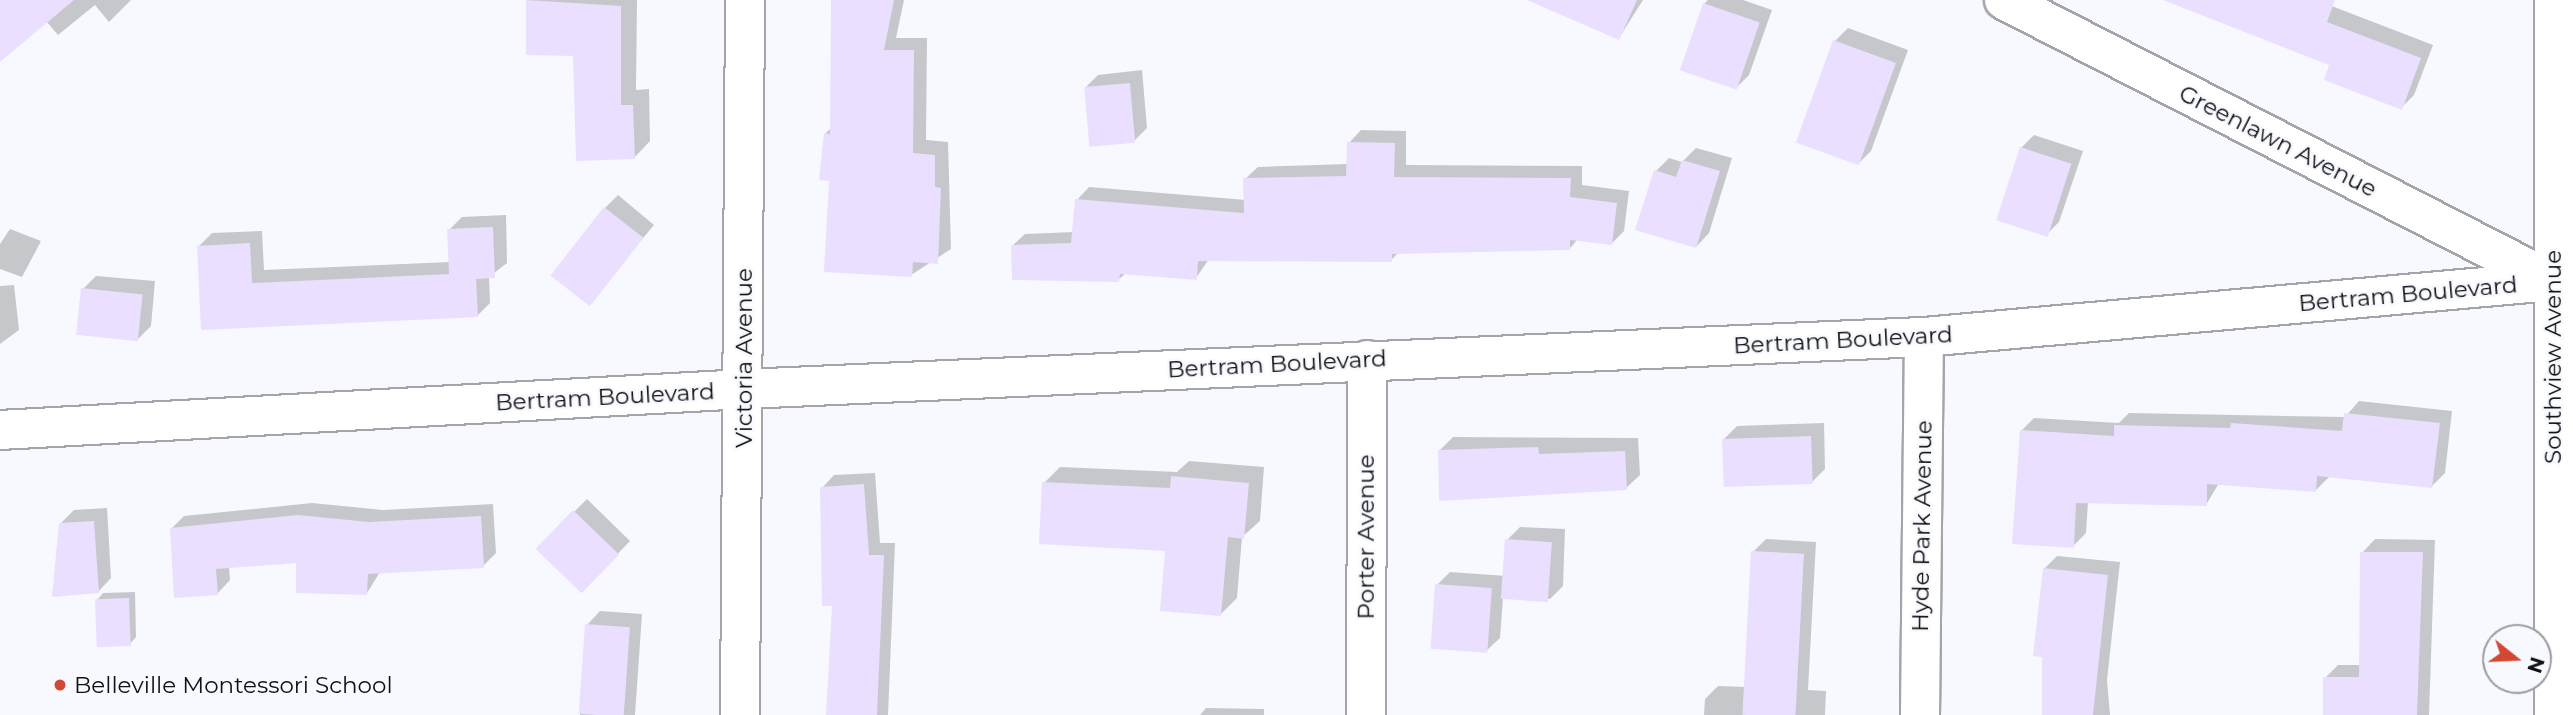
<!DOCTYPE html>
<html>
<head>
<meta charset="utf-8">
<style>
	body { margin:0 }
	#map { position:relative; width:2573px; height:715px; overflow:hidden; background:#f8f9fe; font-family:Montserrat,sans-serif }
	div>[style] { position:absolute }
	.shadow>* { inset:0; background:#0003 }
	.building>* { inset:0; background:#eadffe; transform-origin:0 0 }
	.roads { filter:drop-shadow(2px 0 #a4a5aa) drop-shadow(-2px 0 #a4a5aa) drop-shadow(0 2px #a4a5aa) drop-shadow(0 -2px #a4a5aa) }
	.minor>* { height:38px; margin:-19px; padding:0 19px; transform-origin:19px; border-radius:19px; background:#fff }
	.dots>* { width:19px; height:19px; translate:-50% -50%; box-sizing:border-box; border:4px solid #f8f9fe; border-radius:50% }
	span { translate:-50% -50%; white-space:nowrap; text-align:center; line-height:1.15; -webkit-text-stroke:5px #f8f9fe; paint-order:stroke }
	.street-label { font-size:23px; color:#101112 }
	.poi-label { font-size:23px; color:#101112 }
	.left { translate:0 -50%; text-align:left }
	.north { position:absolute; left:2482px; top:624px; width:70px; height:70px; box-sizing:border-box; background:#f8f9fe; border:2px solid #9b9ca0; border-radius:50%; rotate:108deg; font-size:19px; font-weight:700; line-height:28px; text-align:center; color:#101112 }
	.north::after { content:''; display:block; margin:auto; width:24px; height:32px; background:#d44833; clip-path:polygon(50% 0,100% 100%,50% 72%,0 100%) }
</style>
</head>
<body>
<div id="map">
	<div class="shadow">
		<i style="clip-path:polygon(0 0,131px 0,109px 22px,95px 5px,58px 35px,46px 21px,0 59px)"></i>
		<i style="clip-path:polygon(528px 0,637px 0,636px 90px,649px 89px,650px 141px,634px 158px,575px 54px,527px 53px)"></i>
		<i style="clip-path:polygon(833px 0,904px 0,896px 38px,927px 38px,926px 140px,948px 142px,951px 249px,911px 275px,830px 179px,825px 134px,832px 127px)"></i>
		<i style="clip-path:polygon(1581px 0,1643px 0,1619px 38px)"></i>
		<i style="clip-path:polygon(1708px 0,1743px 0,1772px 10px,1749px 75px,1736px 88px,1704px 4px)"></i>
		<i style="clip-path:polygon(2170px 0,2316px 0,2433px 45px,2414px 95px,2401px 108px,2332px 64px)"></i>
		<i style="clip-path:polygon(1848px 28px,1908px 50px,1871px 151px,1858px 164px,1835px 41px)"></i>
		<i style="clip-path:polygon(1142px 70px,1147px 128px,1134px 141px,1085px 88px,1098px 75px)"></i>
		<i style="clip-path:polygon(1361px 130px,1406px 131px,1406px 165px,1582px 166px,1582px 185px,1629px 191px,1624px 231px,1611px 244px,1578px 239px,1570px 248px,1399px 252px,1391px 260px,1209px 259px,1196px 278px,1126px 273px,1118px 280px,1012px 246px,1025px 234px,1074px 232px,1077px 200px,1089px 187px,1246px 200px,1245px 179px,1258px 167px,1348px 164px,1349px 143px)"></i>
		<i style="clip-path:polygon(2034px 135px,2083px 151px,2059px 222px,2046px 235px,2021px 148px)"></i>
		<i style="clip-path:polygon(1696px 148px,1732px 158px,1709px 233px,1696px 247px,1656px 171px,1669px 158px,1682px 162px)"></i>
		<i style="clip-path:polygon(618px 195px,654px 225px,588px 304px,605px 208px)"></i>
		<i style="clip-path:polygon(506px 215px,507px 263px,489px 277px,490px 303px,477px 316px,203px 328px,199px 246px,212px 233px,262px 231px,264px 270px,450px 262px,449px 230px,462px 217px)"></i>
		<i style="clip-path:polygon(10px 229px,41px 241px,22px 277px,0 269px,0 244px)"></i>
		<i style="clip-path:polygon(96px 276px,155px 281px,151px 326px,138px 339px,83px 289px)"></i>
		<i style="clip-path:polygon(14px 285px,19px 330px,0 344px,0 286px)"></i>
		<i style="clip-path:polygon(2359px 401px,2452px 411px,2445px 473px,2432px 486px,2330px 476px,2316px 490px,2219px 483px,2206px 505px,2088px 502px,2086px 533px,2073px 546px,2021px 431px,2034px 418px,2119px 423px,2129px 413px,2345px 417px)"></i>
		<i style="clip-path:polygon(1824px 423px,1825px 469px,1812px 482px,1724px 439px,1737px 426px)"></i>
		<i style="clip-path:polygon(1453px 437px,1638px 438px,1640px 475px,1626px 488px,1440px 450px)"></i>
		<i style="clip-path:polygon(1189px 461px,1264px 467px,1260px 521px,1242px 537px,1237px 598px,1221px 614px,1167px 549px,1044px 483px,1060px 467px,1177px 472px)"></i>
		<i style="clip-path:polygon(875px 473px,880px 543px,895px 543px,888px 715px,832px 715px,834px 604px,822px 488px,834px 475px)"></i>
		<i style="clip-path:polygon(587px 499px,630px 541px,582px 591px,574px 512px)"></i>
		<i style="clip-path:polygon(312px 503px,383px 510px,493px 504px,496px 553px,483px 566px,380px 572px,367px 593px,298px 561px,229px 566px,230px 580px,217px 594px,171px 529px,184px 516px)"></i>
		<i style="clip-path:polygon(107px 508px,111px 578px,98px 592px,60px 524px,74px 510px)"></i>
		<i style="clip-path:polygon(1520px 527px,1565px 529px,1563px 586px,1550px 599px,1503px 597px,1500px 638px,1486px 651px,1437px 585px,1450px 572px,1506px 576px,1507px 540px)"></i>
		<i style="clip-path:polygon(1766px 539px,1816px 542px,1808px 690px,1826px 691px,1825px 715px,1704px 715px,1705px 699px,1718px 686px,1746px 687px,1753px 552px)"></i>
		<i style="clip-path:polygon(2375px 539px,2435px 540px,2429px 715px,2325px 715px,2325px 678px,2338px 665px,2361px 665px,2362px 553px)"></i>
		<i style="clip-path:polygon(2057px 556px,2120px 562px,2107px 680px,2110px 715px,2044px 715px,2044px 569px)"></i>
		<i style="clip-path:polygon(135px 592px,136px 637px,130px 644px,97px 600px,103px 593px)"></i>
		<i style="clip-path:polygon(600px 611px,642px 614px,635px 715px,580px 715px,587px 625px)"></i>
		<i style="clip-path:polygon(1206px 708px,1264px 709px,1264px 715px,1200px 715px)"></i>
	</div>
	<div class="building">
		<i style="clip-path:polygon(0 0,74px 0,0 62px)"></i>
		<i style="clip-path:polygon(526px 0,621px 6px,621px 105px,633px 105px,635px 159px,576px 161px,573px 56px,526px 55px)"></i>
		<i style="clip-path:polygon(831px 0,894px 0,884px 50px,914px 50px,913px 153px,935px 155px,935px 187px,941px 188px,938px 264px,913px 262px,912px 277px,824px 272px,829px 181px,819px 180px,824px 133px,830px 134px)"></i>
		<i style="clip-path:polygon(1527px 0,1637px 0,1619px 40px)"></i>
		<i style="clip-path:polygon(2163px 0,2335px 0,2327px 22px,2421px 58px,2402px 110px,2324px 80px,2329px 65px)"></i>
		<i style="left:1703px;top:3px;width:60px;height:71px;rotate:19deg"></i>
		<i style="left:1833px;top:40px;width:67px;height:109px;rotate:20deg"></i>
		<i style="left:1130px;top:83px;width:60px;height:46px;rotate:85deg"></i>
		<i style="clip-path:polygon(1347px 142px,1395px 143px,1394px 177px,1571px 178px,1570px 197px,1617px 203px,1612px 245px,1570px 240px,1570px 250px,1392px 254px,1392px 262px,1198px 261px,1197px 280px,1120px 274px,1119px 282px,1012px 280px,1011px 245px,1071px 243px,1075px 199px,1244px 213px,1243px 178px,1346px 176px)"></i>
		<i style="left:2020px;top:147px;width:54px;height:77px;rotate:18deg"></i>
		<i style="clip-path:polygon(1682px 160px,1720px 171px,1696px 248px,1635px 230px,1654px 170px,1676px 177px)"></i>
		<i style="left:604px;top:207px;width:50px;height:87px;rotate:38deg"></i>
		<i style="clip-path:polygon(493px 227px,495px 278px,476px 279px,478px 317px,201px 330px,197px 246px,250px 243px,252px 283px,449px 274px,447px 229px)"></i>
		<i style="left:81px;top:288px;width:62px;height:47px;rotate:6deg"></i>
		<i style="clip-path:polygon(2344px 413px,2440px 423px,2432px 488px,2317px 476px,2316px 492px,2207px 484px,2207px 506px,2076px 503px,2074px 548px,2012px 544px,2020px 430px,2114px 436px,2114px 425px,2230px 428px,2231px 423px,2342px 431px)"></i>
		<i style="left:1811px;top:436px;width:48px;height:89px;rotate:88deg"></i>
		<i style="clip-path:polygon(1538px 447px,1539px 454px,1625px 451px,1627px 490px,1439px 501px,1438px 450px)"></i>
		<i style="clip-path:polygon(1171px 476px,1249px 483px,1244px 539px,1228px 537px,1221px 616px,1160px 611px,1165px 551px,1039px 544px,1042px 482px,1170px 488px)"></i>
		<i style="clip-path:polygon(864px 484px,869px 555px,884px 555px,877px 715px,826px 715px,832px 606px,822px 606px,820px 487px)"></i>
		<i style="left:573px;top:510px;width:64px;height:54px;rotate:44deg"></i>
		<i style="clip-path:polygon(298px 515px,369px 522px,481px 516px,484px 568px,368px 574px,367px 595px,296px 593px,296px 563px,216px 569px,218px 595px,174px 598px,170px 528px)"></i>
		<i style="clip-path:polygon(94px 521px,99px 593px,52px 597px,59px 523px)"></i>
		<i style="left:1505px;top:539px;width:47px;height:60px;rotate:4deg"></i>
		<i style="left:1751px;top:551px;width:53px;height:164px;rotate:3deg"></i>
		<i style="clip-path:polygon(2360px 552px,2423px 552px,2417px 715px,2323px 715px,2323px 677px,2359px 677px)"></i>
		<i style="clip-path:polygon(2043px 568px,2108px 575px,2093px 715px,2042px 715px,2042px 657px,2033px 656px)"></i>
		<i style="left:1435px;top:584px;width:57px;height:65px;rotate:4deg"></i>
		<i style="left:129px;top:598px;width:48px;height:34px;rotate:88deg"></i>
		<i style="left:585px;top:624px;width:45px;height:90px;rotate:4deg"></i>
	</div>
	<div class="roads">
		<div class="minor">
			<i style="left:2004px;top:0;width:616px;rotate:27.15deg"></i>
			<i style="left:2554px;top:0;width:715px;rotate:90deg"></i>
			<i style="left:0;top:430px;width:746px;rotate:-3.15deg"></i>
			<i style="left:745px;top:389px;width:1180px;rotate:-2.53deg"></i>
			<i style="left:1924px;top:337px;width:630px;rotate:-5.1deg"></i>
			<i style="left:740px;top:715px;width:715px;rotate:-89.6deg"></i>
			<i style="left:1366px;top:715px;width:355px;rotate:-89.8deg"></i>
			<i style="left:1920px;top:715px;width:378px;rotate:-89.4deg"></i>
		</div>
	</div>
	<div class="dots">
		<i style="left:60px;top:685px;background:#d44833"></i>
	</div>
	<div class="street-label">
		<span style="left:2278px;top:141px;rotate:27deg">Greenlawn Avenue</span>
		<span style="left:2408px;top:294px;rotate:-5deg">Bertram Boulevard</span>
		<span style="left:1843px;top:340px;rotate:-3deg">Bertram Boulevard</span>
		<span style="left:2553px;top:357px;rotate:-90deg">Southview Avenue</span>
		<span style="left:744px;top:358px;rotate:-90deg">Victoria Avenue</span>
		<span style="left:1277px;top:364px;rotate:-3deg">Bertram Boulevard</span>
		<span style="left:605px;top:397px;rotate:-3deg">Bertram Boulevard</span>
		<span style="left:1922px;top:526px;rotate:-89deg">Hyde Park Avenue</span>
		<span style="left:1366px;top:537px;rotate:-90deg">Porter Avenue</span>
	</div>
	<div class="poi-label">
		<span class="left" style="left:74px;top:685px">Belleville Montessori School</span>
	</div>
	<div class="north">N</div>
</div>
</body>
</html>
